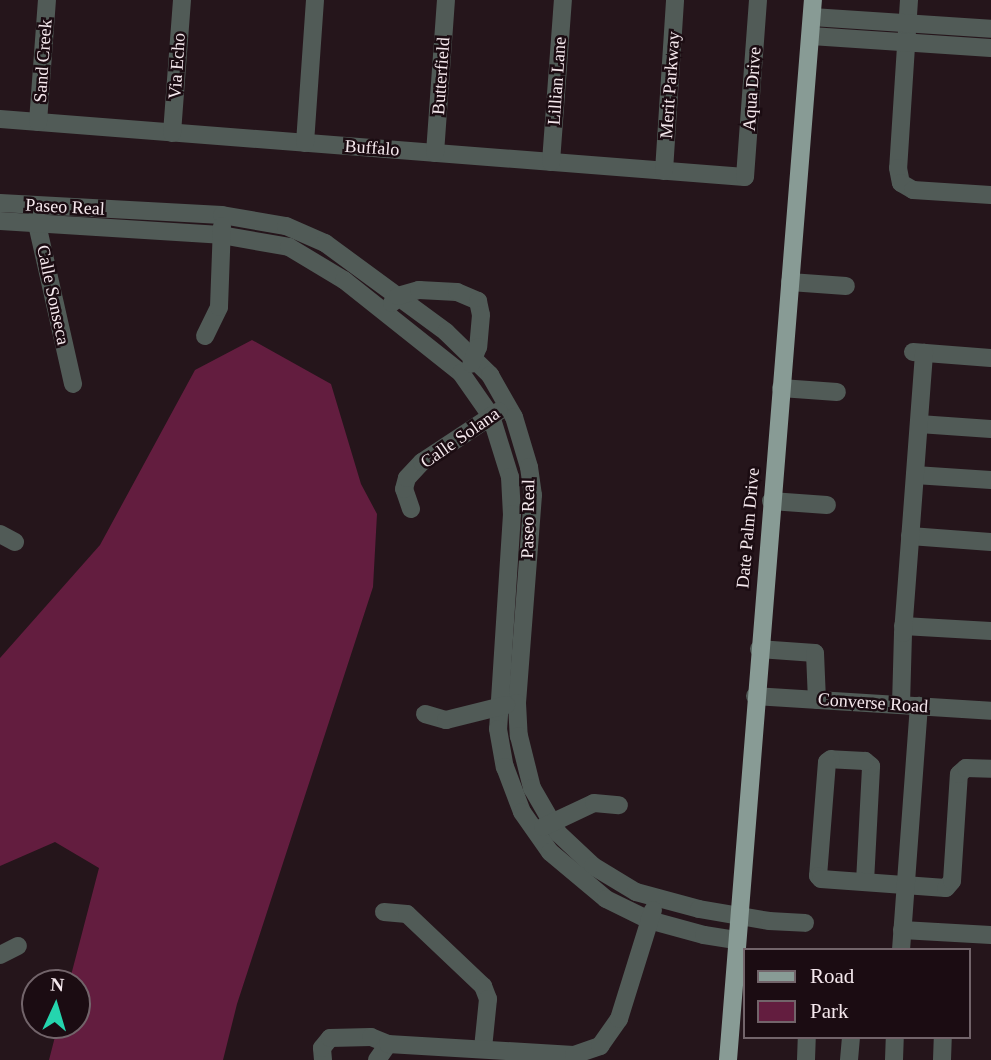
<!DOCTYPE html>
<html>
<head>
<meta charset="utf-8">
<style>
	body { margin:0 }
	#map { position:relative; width:991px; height:1060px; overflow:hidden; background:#25151b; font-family:"Times New Roman",serif }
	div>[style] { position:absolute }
	.green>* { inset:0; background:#631d3f }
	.minor>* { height:18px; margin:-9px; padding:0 9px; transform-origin:9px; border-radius:9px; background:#515b57 }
	.major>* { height:18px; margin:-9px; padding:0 9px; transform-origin:9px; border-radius:9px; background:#889b95 }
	span { translate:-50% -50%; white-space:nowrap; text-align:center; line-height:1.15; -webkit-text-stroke:5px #1b0c12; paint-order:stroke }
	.street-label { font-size:18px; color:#f5e8ed }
	.legend { position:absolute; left:743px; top:948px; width:228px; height:91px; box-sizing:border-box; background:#1b0c12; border:2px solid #72646a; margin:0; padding:9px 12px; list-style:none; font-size:21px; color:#f5e8ed }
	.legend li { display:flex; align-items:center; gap:14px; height:35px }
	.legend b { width:35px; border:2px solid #72646a }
	.north { position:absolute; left:21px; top:969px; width:70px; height:70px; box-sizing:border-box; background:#1b0c12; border:2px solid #72646a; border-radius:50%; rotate:4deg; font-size:19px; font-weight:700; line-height:28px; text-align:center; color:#f5e8ed }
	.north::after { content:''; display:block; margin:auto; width:24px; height:32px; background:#25d5ae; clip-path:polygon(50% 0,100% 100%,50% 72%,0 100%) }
</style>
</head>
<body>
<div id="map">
	<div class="green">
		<i style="clip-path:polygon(252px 340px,331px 384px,361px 484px,377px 514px,373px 587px,237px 1004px,223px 1060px,49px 1060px,58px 1025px,77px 1025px,77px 983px,69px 983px,99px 868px,55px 842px,0 866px,0 658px,100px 545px,195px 370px)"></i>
	</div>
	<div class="minor">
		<i style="left:909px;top:0;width:168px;rotate:93.7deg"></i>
		<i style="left:898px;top:168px;width:15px;rotate:79deg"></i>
		<i style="left:901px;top:183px;width:14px;rotate:30deg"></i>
		<i style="left:913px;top:190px;width:78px;rotate:3.7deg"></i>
		<i style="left:812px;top:17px;width:179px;rotate:3.8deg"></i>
		<i style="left:811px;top:36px;width:180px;rotate:3.8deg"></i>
		<i style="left:0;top:119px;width:747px;rotate:4.45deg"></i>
		<i style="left:745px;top:177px;width:177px;rotate:-85.8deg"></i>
		<i style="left:38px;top:122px;width:122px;rotate:-85.8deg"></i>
		<i style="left:172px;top:133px;width:133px;rotate:-85.7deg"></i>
		<i style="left:305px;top:143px;width:143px;rotate:-86deg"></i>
		<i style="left:435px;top:153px;width:153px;rotate:-85.9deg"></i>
		<i style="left:551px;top:162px;width:162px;rotate:-85.8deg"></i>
		<i style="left:664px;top:171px;width:171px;rotate:-86.3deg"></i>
		<i style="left:0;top:203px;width:222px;rotate:3.1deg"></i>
		<i style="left:222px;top:215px;width:65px;rotate:9.8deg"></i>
		<i style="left:286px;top:226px;width:43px;rotate:23.6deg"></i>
		<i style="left:325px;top:243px;width:150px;rotate:36.3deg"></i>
		<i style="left:446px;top:332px;width:62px;rotate:44.3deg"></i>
		<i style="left:490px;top:375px;width:48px;rotate:60.3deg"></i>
		<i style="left:514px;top:417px;width:52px;rotate:73.3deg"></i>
		<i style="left:529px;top:467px;width:28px;rotate:82deg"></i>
		<i style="left:533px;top:495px;width:209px;rotate:94.4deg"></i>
		<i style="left:517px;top:703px;width:33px;rotate:87deg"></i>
		<i style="left:519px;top:736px;width:54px;rotate:76deg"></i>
		<i style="left:532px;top:788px;width:52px;rotate:60deg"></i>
		<i style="left:558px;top:833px;width:48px;rotate:43.3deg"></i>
		<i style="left:593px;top:866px;width:50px;rotate:31.2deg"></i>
		<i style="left:636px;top:892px;width:65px;rotate:15.1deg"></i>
		<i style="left:699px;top:909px;width:71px;rotate:9.7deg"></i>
		<i style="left:769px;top:921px;width:36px;rotate:3deg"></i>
		<i style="left:38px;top:212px;width:12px;rotate:95deg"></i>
		<i style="left:37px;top:224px;width:164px;rotate:77.3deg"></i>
		<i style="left:0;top:221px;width:221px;rotate:3.6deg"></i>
		<i style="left:221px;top:235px;width:69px;rotate:10deg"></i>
		<i style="left:289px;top:247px;width:64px;rotate:31deg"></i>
		<i style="left:344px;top:280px;width:149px;rotate:38.5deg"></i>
		<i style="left:461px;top:373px;width:52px;rotate:55.1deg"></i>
		<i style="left:491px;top:416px;width:64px;rotate:72.7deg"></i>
		<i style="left:510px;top:477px;width:37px;rotate:87deg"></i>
		<i style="left:512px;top:514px;width:215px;rotate:93.7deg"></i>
		<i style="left:498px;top:729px;width:39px;rotate:80deg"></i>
		<i style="left:505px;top:767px;width:48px;rotate:69.3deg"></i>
		<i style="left:522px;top:812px;width:49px;rotate:55deg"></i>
		<i style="left:550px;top:852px;width:73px;rotate:40deg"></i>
		<i style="left:606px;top:899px;width:48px;rotate:26deg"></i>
		<i style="left:649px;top:920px;width:57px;rotate:15.3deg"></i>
		<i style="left:704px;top:935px;width:32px;rotate:9deg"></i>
		<i style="left:790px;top:282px;width:56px;rotate:4.1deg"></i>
		<i style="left:392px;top:303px;width:9px;rotate:-49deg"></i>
		<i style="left:398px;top:296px;width:22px;rotate:-16deg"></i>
		<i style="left:419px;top:290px;width:38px;rotate:3deg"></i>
		<i style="left:457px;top:292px;width:23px;rotate:23deg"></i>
		<i style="left:478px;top:301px;width:14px;rotate:78deg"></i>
		<i style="left:481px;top:315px;width:32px;rotate:95deg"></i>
		<i style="left:478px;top:347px;width:18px;rotate:112deg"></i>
		<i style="left:205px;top:336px;width:32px;rotate:-64deg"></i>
		<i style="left:219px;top:307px;width:81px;rotate:-87.9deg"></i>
		<i style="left:913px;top:352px;width:78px;rotate:4.4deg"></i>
		<i style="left:781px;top:388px;width:56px;rotate:4.1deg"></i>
		<i style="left:919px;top:424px;width:72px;rotate:4deg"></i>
		<i style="left:915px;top:475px;width:76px;rotate:3.8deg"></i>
		<i style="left:771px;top:501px;width:56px;rotate:4.1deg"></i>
		<i style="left:411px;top:509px;width:21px;rotate:-109deg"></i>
		<i style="left:404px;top:489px;width:11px;rotate:-75deg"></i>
		<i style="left:407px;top:478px;width:22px;rotate:-47deg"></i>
		<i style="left:422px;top:462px;width:92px;rotate:-33.5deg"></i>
		<i style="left:0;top:534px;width:17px;rotate:28deg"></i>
		<i style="left:910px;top:536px;width:81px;rotate:4.2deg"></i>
		<i style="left:903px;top:626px;width:88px;rotate:3.3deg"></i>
		<i style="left:759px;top:649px;width:56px;rotate:4.1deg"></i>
		<i style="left:815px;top:653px;width:47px;rotate:87.6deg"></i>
		<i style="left:755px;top:696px;width:236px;rotate:3.6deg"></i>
		<i style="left:901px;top:705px;width:72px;rotate:-88.4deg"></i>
		<i style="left:903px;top:633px;width:281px;rotate:-85.7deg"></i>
		<i style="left:425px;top:714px;width:22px;rotate:16deg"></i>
		<i style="left:446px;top:720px;width:62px;rotate:-14deg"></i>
		<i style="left:543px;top:827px;width:56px;rotate:-25.2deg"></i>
		<i style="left:594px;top:803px;width:25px;rotate:5deg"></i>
		<i style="left:865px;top:882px;width:116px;rotate:-87deg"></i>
		<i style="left:871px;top:766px;width:8px;rotate:-140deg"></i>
		<i style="left:865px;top:761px;width:34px;rotate:-177deg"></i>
		<i style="left:831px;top:759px;width:5px;rotate:143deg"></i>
		<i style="left:827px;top:762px;width:114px;rotate:94.5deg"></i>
		<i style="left:818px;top:876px;width:4px;rotate:45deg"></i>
		<i style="left:821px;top:879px;width:125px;rotate:4.1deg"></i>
		<i style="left:946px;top:888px;width:9px;rotate:-49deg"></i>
		<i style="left:952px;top:881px;width:107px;rotate:-86.3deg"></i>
		<i style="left:959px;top:774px;width:9px;rotate:-41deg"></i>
		<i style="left:966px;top:768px;width:25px;rotate:2deg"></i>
		<i style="left:384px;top:912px;width:23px;rotate:5deg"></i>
		<i style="left:407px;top:914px;width:105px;rotate:43.5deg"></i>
		<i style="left:483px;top:986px;width:14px;rotate:69deg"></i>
		<i style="left:488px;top:999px;width:49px;rotate:95.8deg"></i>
		<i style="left:902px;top:930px;width:89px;rotate:3.2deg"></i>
		<i style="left:901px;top:950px;width:245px;rotate:-85.8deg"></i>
		<i style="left:0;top:955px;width:20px;rotate:-27deg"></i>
		<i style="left:323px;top:1060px;width:12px;rotate:-95deg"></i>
		<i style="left:322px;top:1048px;width:13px;rotate:-51deg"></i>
		<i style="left:330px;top:1038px;width:41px;rotate:-1.4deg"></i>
		<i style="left:371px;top:1037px;width:18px;rotate:22deg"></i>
		<i style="left:377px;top:1060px;width:19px;rotate:-55deg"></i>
		<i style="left:388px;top:1044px;width:186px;rotate:3.4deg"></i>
		<i style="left:574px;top:1055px;width:28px;rotate:-19deg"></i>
		<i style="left:600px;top:1046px;width:33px;rotate:-55deg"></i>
		<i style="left:619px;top:1019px;width:114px;rotate:-72.7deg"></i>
		<i style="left:806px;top:1060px;width:23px;rotate:-88deg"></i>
		<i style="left:849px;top:1060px;width:23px;rotate:-85deg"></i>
		<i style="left:894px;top:1060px;width:23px;rotate:-88deg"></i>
		<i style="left:942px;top:1060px;width:23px;rotate:-88deg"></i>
	</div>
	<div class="major">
		<i style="left:728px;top:1060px;width:1063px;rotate:-85.42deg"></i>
	</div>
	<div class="street-label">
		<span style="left:43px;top:61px;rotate:-86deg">Sand Creek</span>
		<span style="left:177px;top:66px;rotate:-86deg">Via Echo</span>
		<span style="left:441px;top:76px;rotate:-86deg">Butterfield</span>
		<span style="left:557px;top:81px;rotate:-86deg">Lillian Lane</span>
		<span style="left:670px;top:85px;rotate:-86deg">Merit Parkway</span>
		<span style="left:752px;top:89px;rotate:-86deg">Aqua Drive</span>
		<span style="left:372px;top:148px;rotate:4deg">Buffalo</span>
		<span style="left:65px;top:207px;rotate:3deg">Paseo Real</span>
		<span style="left:53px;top:295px;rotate:78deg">Calle Sonseca</span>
		<span style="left:460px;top:438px;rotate:-35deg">Calle Solana</span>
		<span style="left:528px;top:519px;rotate:-89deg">Paseo Real</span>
		<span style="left:748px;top:528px;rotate:-85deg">Date Palm Drive</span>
		<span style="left:873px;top:703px;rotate:4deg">Converse Road</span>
	</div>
	<ul class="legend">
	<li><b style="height:9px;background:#889b95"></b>Road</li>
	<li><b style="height:19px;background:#631d3f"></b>Park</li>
	</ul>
	<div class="north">N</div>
</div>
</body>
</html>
